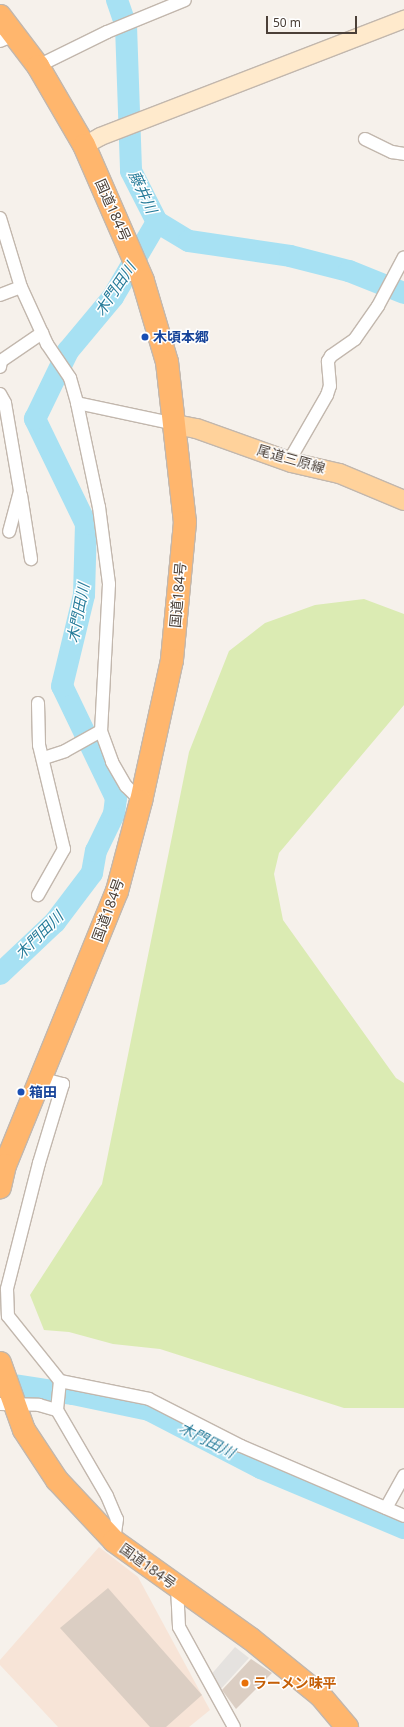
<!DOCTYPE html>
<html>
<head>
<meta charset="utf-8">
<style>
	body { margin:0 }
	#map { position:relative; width:404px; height:1727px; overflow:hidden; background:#f6f1eb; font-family:"Noto Sans","Noto Sans JP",sans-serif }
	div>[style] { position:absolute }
	.commercial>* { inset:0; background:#f7e4d7 }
	.green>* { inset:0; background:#dbebb3 }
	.parking>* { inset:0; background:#e5e2df }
	.river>* { height:22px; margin:-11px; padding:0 11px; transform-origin:11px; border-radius:11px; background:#a7e1f3 }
	.building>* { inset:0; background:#dbcec3 }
	.roads { filter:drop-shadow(1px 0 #c2b7ad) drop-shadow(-1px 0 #c2b7ad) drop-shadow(0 1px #c2b7ad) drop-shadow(0 -1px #c2b7ad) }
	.street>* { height:12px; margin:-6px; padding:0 6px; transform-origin:6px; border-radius:6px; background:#fff }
	.secondary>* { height:17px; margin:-8.5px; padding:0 8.5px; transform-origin:8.5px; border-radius:8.5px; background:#ffeacc }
	.primary>* { height:19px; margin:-9.5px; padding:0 9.5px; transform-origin:9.5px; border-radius:9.5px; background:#ffd29b }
	.highway>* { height:22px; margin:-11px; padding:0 11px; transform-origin:11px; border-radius:11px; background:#ffb66d }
	.dots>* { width:11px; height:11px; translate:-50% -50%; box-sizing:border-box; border:2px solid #fff; border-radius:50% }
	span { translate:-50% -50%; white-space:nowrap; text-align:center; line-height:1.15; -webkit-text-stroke:3px #fff; paint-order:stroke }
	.street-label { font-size:14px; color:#4b4038 }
	.transit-label { font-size:14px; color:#164399; font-weight:700 }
	.left { translate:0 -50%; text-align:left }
	.food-label { font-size:14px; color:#c56008; font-weight:700 }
	.water-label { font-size:15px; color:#277c9a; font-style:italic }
	.scale { position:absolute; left:266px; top:16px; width:91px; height:18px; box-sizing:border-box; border:2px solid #4b4038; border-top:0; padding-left:5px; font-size:12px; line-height:14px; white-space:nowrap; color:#4b4038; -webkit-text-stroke:3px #fff; paint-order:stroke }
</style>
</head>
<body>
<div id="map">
	<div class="commercial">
		<i style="clip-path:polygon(99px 1547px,138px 1577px,210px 1710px,189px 1727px,58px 1727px,0 1665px,0 1660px)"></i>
	</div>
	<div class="green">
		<i style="clip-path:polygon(364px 599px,404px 614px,404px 705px,279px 853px,274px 874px,283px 920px,396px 1078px,404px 1083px,404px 1408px,344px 1408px,160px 1349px,113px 1344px,69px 1332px,44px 1330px,30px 1295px,102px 1184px,189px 752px,229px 651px,265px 623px,315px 605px)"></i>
	</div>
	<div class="parking">
		<i style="clip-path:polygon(235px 1647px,249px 1658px,219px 1691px,209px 1677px)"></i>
	</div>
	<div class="river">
		<i style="left:117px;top:0;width:28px;rotate:71deg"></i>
		<i style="left:126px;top:26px;width:145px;rotate:88deg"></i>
		<i style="left:131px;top:171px;width:57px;rotate:63deg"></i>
		<i style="left:157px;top:222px;width:37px;rotate:31deg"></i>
		<i style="left:189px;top:241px;width:102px;rotate:8.4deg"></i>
		<i style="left:290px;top:256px;width:61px;rotate:14.3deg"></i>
		<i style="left:349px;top:271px;width:59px;rotate:21.8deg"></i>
		<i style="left:0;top:974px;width:76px;rotate:-43.4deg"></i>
		<i style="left:55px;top:922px;width:61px;rotate:-52.9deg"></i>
		<i style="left:92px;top:873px;width:22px;rotate:-80deg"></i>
		<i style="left:96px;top:851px;width:41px;rotate:-64.1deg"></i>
		<i style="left:114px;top:814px;width:16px;rotate:-83deg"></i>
		<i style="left:116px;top:798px;width:124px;rotate:-115.7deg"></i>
		<i style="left:62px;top:686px;width:94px;rotate:-76.4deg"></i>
		<i style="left:84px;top:595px;width:71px;rotate:-88.4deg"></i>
		<i style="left:86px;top:524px;width:117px;rotate:-115.9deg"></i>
		<i style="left:35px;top:419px;width:76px;rotate:-64.1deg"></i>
		<i style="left:68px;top:351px;width:70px;rotate:-50.2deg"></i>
		<i style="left:113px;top:297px;width:87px;rotate:-59.6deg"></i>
		<i style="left:0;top:1383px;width:74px;rotate:8.6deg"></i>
		<i style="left:73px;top:1394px;width:78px;rotate:11.9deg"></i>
		<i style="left:149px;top:1410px;width:126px;rotate:27.4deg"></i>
		<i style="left:261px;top:1468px;width:155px;rotate:22.8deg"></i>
	</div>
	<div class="building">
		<i style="clip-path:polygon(108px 1588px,202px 1695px,166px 1727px,150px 1727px,60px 1628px)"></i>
		<i style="clip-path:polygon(251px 1659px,272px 1673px,236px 1709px,222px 1690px)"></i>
	</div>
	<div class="roads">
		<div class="street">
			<i style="left:0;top:41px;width:16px;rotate:-22deg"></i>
			<i style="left:38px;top:66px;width:77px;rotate:-26.2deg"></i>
			<i style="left:107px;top:32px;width:84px;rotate:-22.3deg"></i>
			<i style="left:365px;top:139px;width:30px;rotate:26deg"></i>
			<i style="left:392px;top:152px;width:12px;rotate:9deg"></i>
			<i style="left:0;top:218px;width:72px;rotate:73.1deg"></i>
			<i style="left:21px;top:287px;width:63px;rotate:65.5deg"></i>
			<i style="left:47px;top:344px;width:41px;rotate:55.9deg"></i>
			<i style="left:70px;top:378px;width:26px;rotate:74deg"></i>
			<i style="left:77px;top:403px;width:106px;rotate:78.1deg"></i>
			<i style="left:99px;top:507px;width:78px;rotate:82.6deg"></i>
			<i style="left:109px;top:584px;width:147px;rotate:93.1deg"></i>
			<i style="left:101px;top:731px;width:33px;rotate:70deg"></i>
			<i style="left:112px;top:762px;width:28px;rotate:60deg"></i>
			<i style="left:126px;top:786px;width:21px;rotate:45deg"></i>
			<i style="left:0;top:295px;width:22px;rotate:-21deg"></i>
			<i style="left:0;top:367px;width:6px;rotate:-81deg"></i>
			<i style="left:1px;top:361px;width:50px;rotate:-34.3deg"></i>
			<i style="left:0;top:394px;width:10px;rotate:61deg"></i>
			<i style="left:5px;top:403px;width:89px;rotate:80.3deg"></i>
			<i style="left:20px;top:491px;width:42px;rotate:105deg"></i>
			<i style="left:77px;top:403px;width:100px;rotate:12.1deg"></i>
			<i style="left:291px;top:462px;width:8px;rotate:-76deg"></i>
			<i style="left:293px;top:454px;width:68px;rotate:-60deg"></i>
			<i style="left:327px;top:395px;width:9px;rotate:-72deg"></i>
			<i style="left:330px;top:386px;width:25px;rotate:-95deg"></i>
			<i style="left:328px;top:361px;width:6px;rotate:-59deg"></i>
			<i style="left:331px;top:356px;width:29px;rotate:-35deg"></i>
			<i style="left:355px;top:339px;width:40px;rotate:-55.1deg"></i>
			<i style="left:378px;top:306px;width:55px;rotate:-62deg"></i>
			<i style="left:21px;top:495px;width:65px;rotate:81.1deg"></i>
			<i style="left:38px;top:703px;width:42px;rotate:88.6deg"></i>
			<i style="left:39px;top:745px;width:107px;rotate:76.5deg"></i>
			<i style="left:64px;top:849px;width:53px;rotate:119.5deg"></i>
			<i style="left:44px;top:758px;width:22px;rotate:-18deg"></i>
			<i style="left:65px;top:751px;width:41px;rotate:-29.1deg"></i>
			<i style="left:40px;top:1078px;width:24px;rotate:15deg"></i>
			<i style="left:63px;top:1084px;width:83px;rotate:106.9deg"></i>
			<i style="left:39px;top:1163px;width:130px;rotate:104.3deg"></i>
			<i style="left:7px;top:1289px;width:27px;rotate:88deg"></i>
			<i style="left:8px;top:1316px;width:83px;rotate:51.3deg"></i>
			<i style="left:60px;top:1381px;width:29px;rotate:96deg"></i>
			<i style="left:57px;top:1410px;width:99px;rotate:59.8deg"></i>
			<i style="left:107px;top:1496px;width:25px;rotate:67deg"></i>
			<i style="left:117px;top:1519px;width:22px;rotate:98deg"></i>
			<i style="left:60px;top:1381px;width:91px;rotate:11.4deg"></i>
			<i style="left:149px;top:1399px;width:103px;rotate:27.1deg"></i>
			<i style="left:241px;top:1446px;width:177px;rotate:23.2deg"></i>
			<i style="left:0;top:1404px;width:39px;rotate:1deg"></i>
			<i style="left:39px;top:1405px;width:19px;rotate:16deg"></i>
			<i style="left:386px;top:1508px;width:37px;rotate:-61deg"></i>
			<i style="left:177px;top:1587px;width:40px;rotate:87.1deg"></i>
			<i style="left:179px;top:1627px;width:114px;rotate:61.2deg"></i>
		</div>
		<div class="secondary">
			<i style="left:84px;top:145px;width:18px;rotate:-29deg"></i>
			<i style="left:100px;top:136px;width:326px;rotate:-21.1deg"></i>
		</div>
		<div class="primary">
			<i style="left:175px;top:424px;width:21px;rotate:11deg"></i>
			<i style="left:196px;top:428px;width:101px;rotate:19.7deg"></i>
			<i style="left:291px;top:462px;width:49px;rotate:12.9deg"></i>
			<i style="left:339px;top:473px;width:70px;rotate:22.6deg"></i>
		</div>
		<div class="highway">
			<i style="left:0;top:16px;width:63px;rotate:52.8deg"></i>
			<i style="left:38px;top:66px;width:91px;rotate:59.8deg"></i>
			<i style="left:84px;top:145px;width:148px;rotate:66.5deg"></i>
			<i style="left:143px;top:281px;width:84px;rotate:73.5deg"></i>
			<i style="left:167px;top:362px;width:161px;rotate:83.6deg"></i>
			<i style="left:185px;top:522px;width:139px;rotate:95.4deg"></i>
			<i style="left:172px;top:660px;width:144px;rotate:102.4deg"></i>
			<i style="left:141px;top:801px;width:93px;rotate:104.9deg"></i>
			<i style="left:117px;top:891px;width:296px;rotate:112.2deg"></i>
			<i style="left:5px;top:1165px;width:23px;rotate:103deg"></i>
			<i style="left:0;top:1363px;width:71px;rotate:70.3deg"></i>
			<i style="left:24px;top:1430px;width:60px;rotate:56.6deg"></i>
			<i style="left:57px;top:1480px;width:83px;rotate:46.9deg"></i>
			<i style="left:114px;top:1541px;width:168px;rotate:35.6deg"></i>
			<i style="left:251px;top:1639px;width:89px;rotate:39.1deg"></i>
			<i style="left:320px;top:1695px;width:42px;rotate:49.8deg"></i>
		</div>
	</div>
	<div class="dots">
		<i style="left:145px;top:337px;background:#1a4fb4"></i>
		<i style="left:21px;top:1092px;background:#1a4fb4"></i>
		<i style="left:245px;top:1683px;background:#e8710a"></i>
	</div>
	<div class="street-label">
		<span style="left:113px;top:210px;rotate:66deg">国道184号</span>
		<span style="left:291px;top:459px;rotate:16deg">尾道三原線</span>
		<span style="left:178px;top:595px;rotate:-85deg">国道184号</span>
		<span style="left:108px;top:910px;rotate:-70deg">国道184号</span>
		<span style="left:148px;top:1566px;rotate:36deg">国道184号</span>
	</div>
	<div class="transit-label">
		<span class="left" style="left:153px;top:337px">木頃本郷</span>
		<span class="left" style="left:29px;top:1092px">箱田</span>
	</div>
	<div class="food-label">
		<span class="left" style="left:253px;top:1683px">ラーメン味平</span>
	</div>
	<div class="water-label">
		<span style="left:143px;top:192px;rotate:65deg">藤井川</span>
		<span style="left:115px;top:289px;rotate:-56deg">木門田川</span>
		<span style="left:78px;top:613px;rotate:-79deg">木門田川</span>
		<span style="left:39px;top:935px;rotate:-45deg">木門田川</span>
		<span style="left:207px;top:1440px;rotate:27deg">木門田川</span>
	</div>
	<div class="scale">50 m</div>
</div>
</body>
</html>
